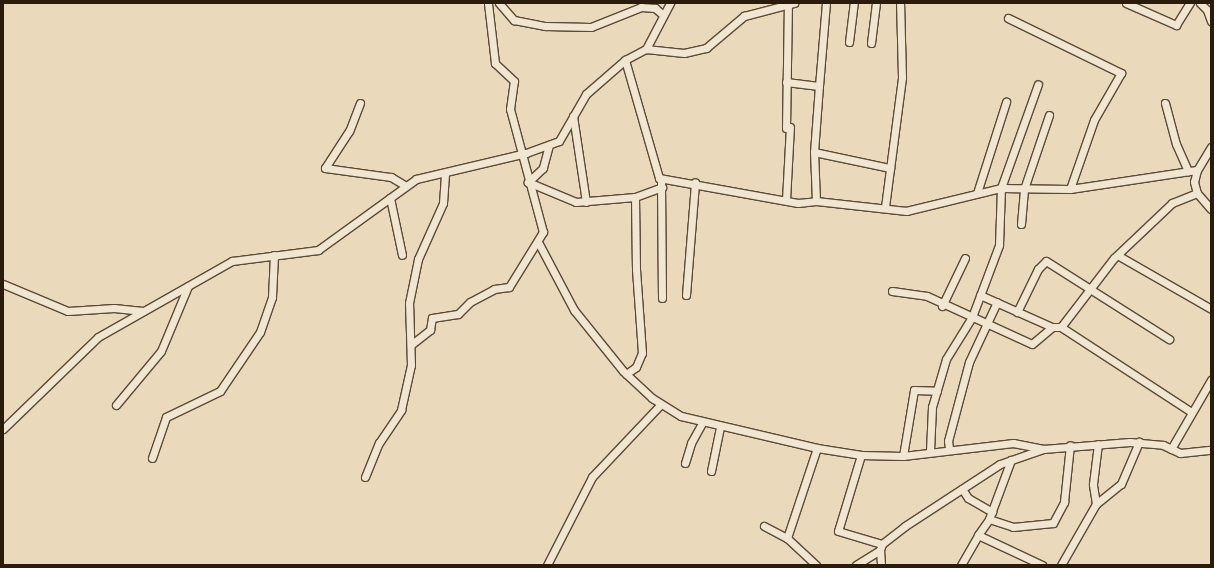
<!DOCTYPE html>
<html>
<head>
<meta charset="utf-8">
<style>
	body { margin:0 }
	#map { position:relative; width:1214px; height:568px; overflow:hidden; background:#ead9ba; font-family:"Old Standard TT",serif }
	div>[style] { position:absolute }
	.roads { filter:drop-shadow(1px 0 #5b4a36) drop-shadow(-1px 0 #5b4a36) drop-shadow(0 1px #5b4a36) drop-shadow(0 -1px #5b4a36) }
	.minor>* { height:7px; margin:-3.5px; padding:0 3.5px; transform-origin:3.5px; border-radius:3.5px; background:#f1e6d2 }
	span { translate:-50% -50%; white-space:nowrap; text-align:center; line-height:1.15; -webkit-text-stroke:3px #f1e6d2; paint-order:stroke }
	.frame { position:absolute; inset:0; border:4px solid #2b1b0a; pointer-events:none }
</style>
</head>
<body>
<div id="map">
	<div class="roads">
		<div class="minor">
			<i style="left:499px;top:3px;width:23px;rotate:49deg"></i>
			<i style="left:514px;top:20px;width:32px;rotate:11deg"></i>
			<i style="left:545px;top:26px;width:46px;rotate:1.2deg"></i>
			<i style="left:591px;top:27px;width:54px;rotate:-21.8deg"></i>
			<i style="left:641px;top:7px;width:14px;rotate:4deg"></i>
			<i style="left:655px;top:8px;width:11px;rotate:41deg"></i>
			<i style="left:1126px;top:3px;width:55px;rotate:23.7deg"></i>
			<i style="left:1176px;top:25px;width:26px;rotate:-58deg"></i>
			<i style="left:1200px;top:3px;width:10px;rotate:45deg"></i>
			<i style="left:1207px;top:10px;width:12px;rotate:70deg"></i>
			<i style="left:1008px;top:18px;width:126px;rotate:26deg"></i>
			<i style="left:1121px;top:73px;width:54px;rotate:119.9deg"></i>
			<i style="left:1094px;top:120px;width:73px;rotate:109.2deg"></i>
			<i style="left:849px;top:42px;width:39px;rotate:-83deg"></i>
			<i style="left:871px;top:43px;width:40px;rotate:-82.9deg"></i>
			<i style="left:646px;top:49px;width:38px;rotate:6deg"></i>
			<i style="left:684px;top:53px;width:23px;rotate:-13deg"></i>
			<i style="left:706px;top:48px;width:50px;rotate:-40.1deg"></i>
			<i style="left:744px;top:16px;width:52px;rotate:-14.6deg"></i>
			<i style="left:625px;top:60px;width:123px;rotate:73.9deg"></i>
			<i style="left:659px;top:178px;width:141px;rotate:10.2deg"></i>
			<i style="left:798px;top:203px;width:18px;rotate:-6deg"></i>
			<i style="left:816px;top:201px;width:91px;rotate:6.3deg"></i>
			<i style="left:906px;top:211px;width:98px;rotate:-13.6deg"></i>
			<i style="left:1001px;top:188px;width:69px;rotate:0.8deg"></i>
			<i style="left:1070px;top:189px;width:128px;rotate:-8.5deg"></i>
			<i style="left:786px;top:82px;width:33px;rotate:7deg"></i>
			<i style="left:819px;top:86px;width:83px;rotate:-85.2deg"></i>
			<i style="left:360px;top:103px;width:30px;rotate:111deg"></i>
			<i style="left:349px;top:131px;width:44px;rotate:123deg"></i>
			<i style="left:325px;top:168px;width:67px;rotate:7.8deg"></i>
			<i style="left:391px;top:177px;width:17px;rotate:31deg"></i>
			<i style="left:1165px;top:103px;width:42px;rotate:75deg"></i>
			<i style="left:1176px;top:144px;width:30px;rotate:66deg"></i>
			<i style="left:573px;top:116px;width:87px;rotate:81.4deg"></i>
			<i style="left:786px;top:128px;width:121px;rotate:-89.1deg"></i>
			<i style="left:549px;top:145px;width:24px;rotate:105deg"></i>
			<i style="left:543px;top:168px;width:21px;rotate:137deg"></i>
			<i style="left:528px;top:182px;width:52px;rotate:22.6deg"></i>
			<i style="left:576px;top:202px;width:59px;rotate:-4.8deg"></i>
			<i style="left:635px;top:197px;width:29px;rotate:-20deg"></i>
			<i style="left:1211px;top:147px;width:27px;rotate:121deg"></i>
			<i style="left:1197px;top:170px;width:12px;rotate:104deg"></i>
			<i style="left:1194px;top:182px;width:11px;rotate:75deg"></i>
			<i style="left:1197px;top:193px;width:21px;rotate:49deg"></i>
			<i style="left:814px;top:152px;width:78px;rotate:11.9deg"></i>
			<i style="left:661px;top:183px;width:115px;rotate:89.5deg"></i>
			<i style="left:977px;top:193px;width:96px;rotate:-72.3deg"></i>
			<i style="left:390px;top:198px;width:58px;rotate:78.1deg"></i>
			<i style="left:786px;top:200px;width:73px;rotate:-86.9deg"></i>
			<i style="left:816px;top:201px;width:49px;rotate:-92.3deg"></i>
			<i style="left:814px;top:152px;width:66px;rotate:-85.7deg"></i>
			<i style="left:885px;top:207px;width:131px;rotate:-82.5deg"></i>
			<i style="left:902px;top:77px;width:74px;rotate:-91.5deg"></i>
			<i style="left:1021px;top:224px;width:35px;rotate:-85deg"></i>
			<i style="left:1024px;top:189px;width:78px;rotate:-71.3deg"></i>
			<i style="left:538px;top:242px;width:77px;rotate:62.1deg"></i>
			<i style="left:574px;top:310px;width:78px;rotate:51.2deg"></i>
			<i style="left:623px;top:371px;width:40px;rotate:43deg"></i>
			<i style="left:652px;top:398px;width:34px;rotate:32deg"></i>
			<i style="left:681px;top:416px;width:140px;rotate:13.2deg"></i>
			<i style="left:817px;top:448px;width:45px;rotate:9deg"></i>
			<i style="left:861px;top:455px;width:42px;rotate:1.4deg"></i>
			<i style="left:903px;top:456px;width:111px;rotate:-6.7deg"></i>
			<i style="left:1013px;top:443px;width:31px;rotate:11deg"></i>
			<i style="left:1119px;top:256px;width:106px;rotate:29.9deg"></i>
			<i style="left:3px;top:284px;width:70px;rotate:22.6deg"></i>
			<i style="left:68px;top:311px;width:46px;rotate:-3.7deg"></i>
			<i style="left:114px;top:308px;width:29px;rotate:6deg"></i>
			<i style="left:892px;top:291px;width:35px;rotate:8deg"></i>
			<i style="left:927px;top:296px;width:115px;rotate:24.6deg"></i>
			<i style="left:1032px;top:344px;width:26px;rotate:-40deg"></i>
			<i style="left:686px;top:295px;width:113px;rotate:-85.4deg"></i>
			<i style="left:980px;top:295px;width:79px;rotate:24deg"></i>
			<i style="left:1052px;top:327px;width:9px"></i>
			<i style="left:1061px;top:327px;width:154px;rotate:33.1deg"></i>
			<i style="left:942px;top:306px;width:53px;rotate:-64.4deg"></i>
			<i style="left:1017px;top:312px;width:48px;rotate:-64deg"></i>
			<i style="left:1038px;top:269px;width:11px;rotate:-45deg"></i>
			<i style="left:1046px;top:261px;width:146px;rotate:32.4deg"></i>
			<i style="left:1061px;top:327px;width:87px;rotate:-52.5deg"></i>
			<i style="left:1114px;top:258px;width:80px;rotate:-43.5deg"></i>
			<i style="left:1172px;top:203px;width:27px;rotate:-22deg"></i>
			<i style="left:412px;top:344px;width:23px;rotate:-38deg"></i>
			<i style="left:430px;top:330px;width:12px;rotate:-81deg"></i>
			<i style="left:432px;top:318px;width:26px;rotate:-9deg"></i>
			<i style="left:458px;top:314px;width:17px;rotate:-45deg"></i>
			<i style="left:470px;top:302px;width:27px;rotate:-28deg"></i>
			<i style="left:494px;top:289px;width:15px;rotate:-8deg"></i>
			<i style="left:509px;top:287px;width:65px;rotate:-58.3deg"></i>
			<i style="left:543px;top:232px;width:127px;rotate:-105deg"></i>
			<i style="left:510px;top:109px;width:28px;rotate:-82deg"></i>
			<i style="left:514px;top:81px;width:26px;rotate:-137deg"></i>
			<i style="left:495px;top:63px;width:60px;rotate:-96.7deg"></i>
			<i style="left:626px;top:374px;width:12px;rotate:-35deg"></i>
			<i style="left:636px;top:367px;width:15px;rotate:-67deg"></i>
			<i style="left:642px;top:353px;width:84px;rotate:-94.1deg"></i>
			<i style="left:636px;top:269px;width:72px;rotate:-90.8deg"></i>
			<i style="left:116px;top:405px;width:70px;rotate:-50.2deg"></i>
			<i style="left:161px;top:351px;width:70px;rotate:-67.4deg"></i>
			<i style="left:3px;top:429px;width:132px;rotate:-44.1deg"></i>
			<i style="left:98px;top:337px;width:154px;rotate:-29.6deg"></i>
			<i style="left:232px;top:261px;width:87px;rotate:-7.3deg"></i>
			<i style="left:318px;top:250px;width:121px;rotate:-35.9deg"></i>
			<i style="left:416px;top:179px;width:113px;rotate:-13.3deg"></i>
			<i style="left:526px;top:153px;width:35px;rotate:-20deg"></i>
			<i style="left:559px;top:141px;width:54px;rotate:-60.1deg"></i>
			<i style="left:586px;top:94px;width:52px;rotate:-41.1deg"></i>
			<i style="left:625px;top:60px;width:24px;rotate:-28deg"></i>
			<i style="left:646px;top:49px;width:52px;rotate:-62.4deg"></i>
			<i style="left:949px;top:448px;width:7px;rotate:-98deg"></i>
			<i style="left:948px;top:441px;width:82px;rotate:-75.1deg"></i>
			<i style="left:969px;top:362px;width:66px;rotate:-65deg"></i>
			<i style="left:1171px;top:449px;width:80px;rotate:-59.9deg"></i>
			<i style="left:930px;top:451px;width:44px;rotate:-87.4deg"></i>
			<i style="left:932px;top:407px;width:50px;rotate:-73.7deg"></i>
			<i style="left:946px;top:359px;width:49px;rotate:-58.2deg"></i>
			<i style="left:972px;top:317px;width:77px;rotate:-69.4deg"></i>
			<i style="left:999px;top:245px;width:57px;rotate:-88deg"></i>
			<i style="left:1001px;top:188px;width:110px;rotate:-70.4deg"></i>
			<i style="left:861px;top:455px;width:79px;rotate:106.8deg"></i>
			<i style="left:838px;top:531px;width:46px;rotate:16.5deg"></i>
			<i style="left:903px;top:456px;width:67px;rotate:-80.5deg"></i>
			<i style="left:914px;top:390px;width:23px;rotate:2deg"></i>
			<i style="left:152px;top:458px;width:43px;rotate:-71.1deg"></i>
			<i style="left:166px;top:417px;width:60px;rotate:-25.7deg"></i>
			<i style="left:220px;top:391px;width:71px;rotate:-55.9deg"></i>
			<i style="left:260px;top:332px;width:37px;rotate:-71deg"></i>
			<i style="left:272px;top:297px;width:42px;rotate:-87.3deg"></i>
			<i style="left:685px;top:463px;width:21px;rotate:-73deg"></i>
			<i style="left:691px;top:443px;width:23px;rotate:-61deg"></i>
			<i style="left:711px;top:471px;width:45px;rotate:-78.4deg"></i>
			<i style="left:365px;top:477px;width:37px;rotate:-68deg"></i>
			<i style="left:379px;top:443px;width:40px;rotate:-56deg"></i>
			<i style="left:401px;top:410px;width:46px;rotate:-77.5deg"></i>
			<i style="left:411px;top:365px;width:62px;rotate:-91.8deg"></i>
			<i style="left:409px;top:303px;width:45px;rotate:-78.4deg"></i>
			<i style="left:418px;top:259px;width:61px;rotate:-65.9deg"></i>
			<i style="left:443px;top:203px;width:30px;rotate:-86deg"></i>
			<i style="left:962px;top:489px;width:11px;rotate:56deg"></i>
			<i style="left:968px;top:498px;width:28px;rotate:30deg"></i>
			<i style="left:1096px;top:504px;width:32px;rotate:-39deg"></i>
			<i style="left:1121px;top:484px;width:46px;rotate:-66.8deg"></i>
			<i style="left:989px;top:519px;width:63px;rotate:-69.6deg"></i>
			<i style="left:764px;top:526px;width:26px;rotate:28deg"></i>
			<i style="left:787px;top:538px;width:40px;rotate:43deg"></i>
			<i style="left:978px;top:535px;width:19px;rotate:-55deg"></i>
			<i style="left:989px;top:519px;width:25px;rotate:18deg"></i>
			<i style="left:1013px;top:527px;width:40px;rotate:-5.7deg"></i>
			<i style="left:1053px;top:523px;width:24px;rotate:-62deg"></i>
			<i style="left:1064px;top:502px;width:57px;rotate:-84deg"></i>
			<i style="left:787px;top:538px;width:95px;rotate:-71.6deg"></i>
			<i style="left:880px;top:550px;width:15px;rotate:86deg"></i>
			<i style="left:547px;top:565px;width:99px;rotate:-62.9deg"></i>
			<i style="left:592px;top:477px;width:100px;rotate:-46.6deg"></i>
			<i style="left:856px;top:565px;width:28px;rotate:-32deg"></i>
			<i style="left:880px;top:550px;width:6px;rotate:-72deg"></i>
			<i style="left:882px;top:544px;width:29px;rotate:-38deg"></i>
			<i style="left:905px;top:526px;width:113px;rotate:-33.1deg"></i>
			<i style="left:1000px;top:464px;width:46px;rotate:-19.2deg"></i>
			<i style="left:1043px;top:449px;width:87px;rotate:-4.6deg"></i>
			<i style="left:1130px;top:442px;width:33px;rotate:5deg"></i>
			<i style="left:1163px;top:445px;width:19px;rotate:25deg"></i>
			<i style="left:1180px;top:453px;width:31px;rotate:-6deg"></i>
			<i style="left:961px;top:565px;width:34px;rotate:-60deg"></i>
			<i style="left:978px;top:535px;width:71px;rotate:25.1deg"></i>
			<i style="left:1061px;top:565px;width:70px;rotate:-60.2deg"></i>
			<i style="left:1096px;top:504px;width:20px;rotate:-99deg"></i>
			<i style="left:1093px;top:484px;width:40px;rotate:-82.9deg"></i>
		</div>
	</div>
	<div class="frame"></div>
</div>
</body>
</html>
